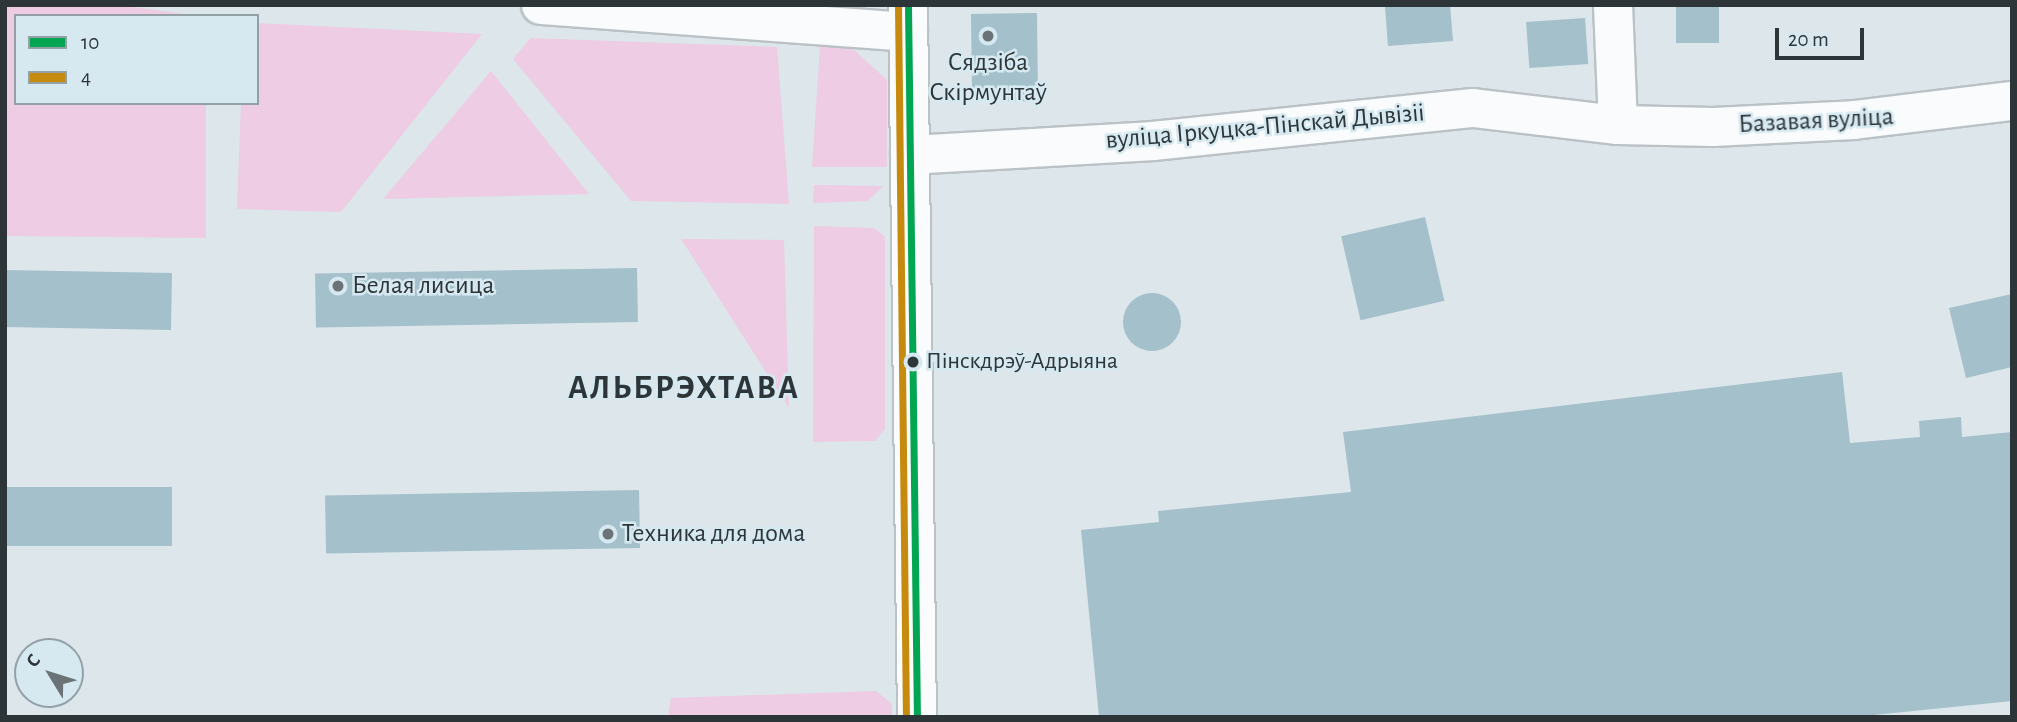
<!DOCTYPE html>
<html>
<head>
<meta charset="utf-8">
<style>
	body { margin:0 }
	#map { position:relative; width:2017px; height:722px; overflow:hidden; background:#dce6eb; font-family:"Alegreya Sans",sans-serif }
	div>[style] { position:absolute }
	.green>* { inset:0; background:#eecce3 }
	.building>* { inset:0; background:#a3c0cb; transform-origin:0 0 }
	.round { border-radius:50% }
	.roads { filter:drop-shadow(2px 0 #bac2c6) drop-shadow(-2px 0 #bac2c6) drop-shadow(0 2px #bac2c6) drop-shadow(0 -2px #bac2c6) }
	.minor>* { height:38px; margin:-19px; padding:0 19px; transform-origin:19px; border-radius:19px; background:#fafbfc }
	.major>* { height:38px; margin:-19px; padding:0 19px; transform-origin:19px; border-radius:19px; background:#fafbfc }
	.bus-1>* { height:7px; margin:-3.5px; padding:0 3.5px; transform-origin:3.5px; border-radius:3.5px; background:#00a651 }
	.bus-2>* { height:7px; margin:-3.5px; padding:0 3.5px; transform-origin:3.5px; border-radius:3.5px; background:#c58a0e }
	.dots>* { width:19px; height:19px; translate:-50% -50%; box-sizing:border-box; border:4px solid #d6e9f1; border-radius:50% }
	span { translate:-50% -50%; white-space:nowrap; text-align:center; line-height:1.15; -webkit-text-stroke:5px #d6e9f1; paint-order:stroke }
	.bus-label { font-size:24px; color:#2e3538 }
	.left { translate:0 -50%; text-align:left }
	.poi-label { font-size:26px; color:#2e3538 }
	.street-label { font-size:26px; color:#2e3538 }
	.district-label { font-size:33px; color:#2e3538; font-weight:700; letter-spacing:2px }
	.frame { position:absolute; inset:0; border:7px solid #2e3538; pointer-events:none }
	.legend { position:absolute; left:14px; top:14px; width:245px; height:91px; box-sizing:border-box; background:#d6e9f1; border:2px solid #93a1a7; margin:0; padding:9px 12px; list-style:none; font-size:21px; color:#2e3538 }
	.legend li { display:flex; align-items:center; gap:14px; height:35px }
	.legend b { width:35px; border:2px solid #93a1a7 }
	.north { position:absolute; left:14px; top:638px; width:70px; height:70px; box-sizing:border-box; background:#d6e9f1; border:2px solid #93a1a7; border-radius:50%; rotate:308deg; font-size:19px; font-weight:700; line-height:28px; text-align:center; color:#2e3538 }
	.north::after { content:''; display:block; margin:auto; width:24px; height:32px; background:#6b7377; clip-path:polygon(50% 0,100% 100%,50% 72%,0 100%) }
	.scale { position:absolute; left:1775px; top:28px; width:89px; height:32px; box-sizing:border-box; border:4px solid #2e3538; border-top:0; padding-left:9px; font-size:21px; line-height:24px; white-space:nowrap; color:#2e3538; -webkit-text-stroke:5px #d6e9f1; paint-order:stroke }
</style>
</head>
<body>
<div id="map">
	<div class="green">
		<i style="clip-path:polygon(5px 5px,118px 5px,199px 16px,16px 16px,16px 103px,206px 103px,206px 238px,5px 236px)"></i>
		<i style="clip-path:polygon(257px 23px,482px 34px,341px 212px,237px 209px,241px 103px,257px 103px)"></i>
		<i style="clip-path:polygon(531px 38px,777px 47px,789px 204px,631px 201px,513px 59px)"></i>
		<i style="clip-path:polygon(820px 46px,853px 49px,887px 80px,887px 167px,812px 167px)"></i>
		<i style="clip-path:polygon(491px 71px,589px 194px,383px 199px)"></i>
		<i style="clip-path:polygon(814px 185px,883px 186px,868px 201px,813px 203px)"></i>
		<i style="clip-path:polygon(814px 226px,874px 228px,885px 237px,885px 429px,875px 441px,813px 442px)"></i>
		<i style="clip-path:polygon(681px 239px,784px 240px,789px 408px)"></i>
		<i style="clip-path:polygon(876px 691px,892px 704px,892px 717px,668px 717px,671px 698px)"></i>
	</div>
	<div class="building">
		<i style="clip-path:polygon(1403px 5px,1450px 5px,1453px 41px,1388px 46px,1385px 7px)"></i>
		<i style="left:1676px;top:5px;width:43px;height:38px"></i>
		<i style="clip-path:polygon(1037px 13px,1038px 101px,1008px 102px,1008px 88px,972px 89px,971px 14px)"></i>
		<i style="left:1585px;top:18px;width:46px;height:59px;rotate:86deg"></i>
		<i style="left:1425px;top:217px;width:86px;height:86px;rotate:77deg"></i>
		<i style="left:637px;top:268px;width:54px;height:322px;rotate:89deg"></i>
		<i style="left:5px;top:270px;width:167px;height:57px;rotate:1deg"></i>
		<i class="round" style="left:1123px;top:293px;width:58px;height:58px"></i>
		<i style="clip-path:polygon(2012px 294px,2012px 367px,1966px 378px,1949px 308px)"></i>
		<i style="clip-path:polygon(1842px 372px,1850px 443px,1920px 437px,1919px 421px,1961px 417px,1962px 437px,2012px 432px,2012px 701px,1854px 717px,1099px 717px,1081px 530px,1159px 522px,1158px 511px,1351px 492px,1343px 432px)"></i>
		<i style="left:172px;top:487px;width:59px;height:167px;rotate:90deg"></i>
		<i style="left:639px;top:490px;width:58px;height:314px;rotate:89deg"></i>
	</div>
	<div class="roads">
		<div class="minor">
			<i style="left:541px;top:5px;width:368px;rotate:4.2deg"></i>
			<i style="left:1613px;top:5px;width:120px;rotate:87.6deg"></i>
			<i style="left:910px;top:155px;width:243px;rotate:-3.3deg"></i>
			<i style="left:1153px;top:141px;width:322px;rotate:-5.9deg"></i>
			<i style="left:1473px;top:108px;width:146px;rotate:6.7deg"></i>
			<i style="left:1618px;top:125px;width:95px;rotate:1.2deg"></i>
			<i style="left:1713px;top:127px;width:141px;rotate:-2.8deg"></i>
			<i style="left:1854px;top:120px;width:159px;rotate:-6.9deg"></i>
		</div>
		<div class="major">
			<i style="left:908px;top:5px;width:712px;rotate:89.28deg"></i>
		</div>
	</div>
	<div class="bus-1">
		<i style="left:908px;top:5px;width:712px;rotate:89.28deg"></i>
	</div>
	<div class="bus-2">
		<i style="left:898px;top:5px;width:712px;rotate:89.36deg"></i>
	</div>
	<div class="dots">
		<i style="left:988px;top:36px;background:#6b7377"></i>
		<i style="left:338px;top:286px;background:#6b7377"></i>
		<i style="left:913px;top:362px;background:#2e3538"></i>
		<i style="left:608px;top:534px;background:#6b7377"></i>
	</div>
	<div class="bus-label">
		<span class="left" style="left:926px;top:362px">Пінскдрэў-Адрыяна</span>
	</div>
	<div class="poi-label">
		<span style="left:988px;top:78px">Сядзіба<br>Скірмунтаў</span>
		<span class="left" style="left:352px;top:286px">Белая лисица</span>
		<span class="left" style="left:622px;top:534px">Техника для дома</span>
	</div>
	<div class="street-label">
		<span style="left:1816px;top:121px;rotate:-3deg">Базавая вуліца</span>
		<span style="left:1265px;top:127px;rotate:-5deg">вуліца Іркуцка-Пінскай Дывізіі</span>
	</div>
	<div class="district-label">
		<span style="left:684px;top:389px">АЛЬБРЭХТАВА</span>
	</div>
	<div class="frame"></div>
	<ul class="legend">
	<li><b style="height:9px;background:#00a651"></b>10</li>
	<li><b style="height:9px;background:#c58a0e"></b>4</li>
	</ul>
	<div class="north">С</div>
	<div class="scale">20 m</div>
</div>
</body>
</html>
